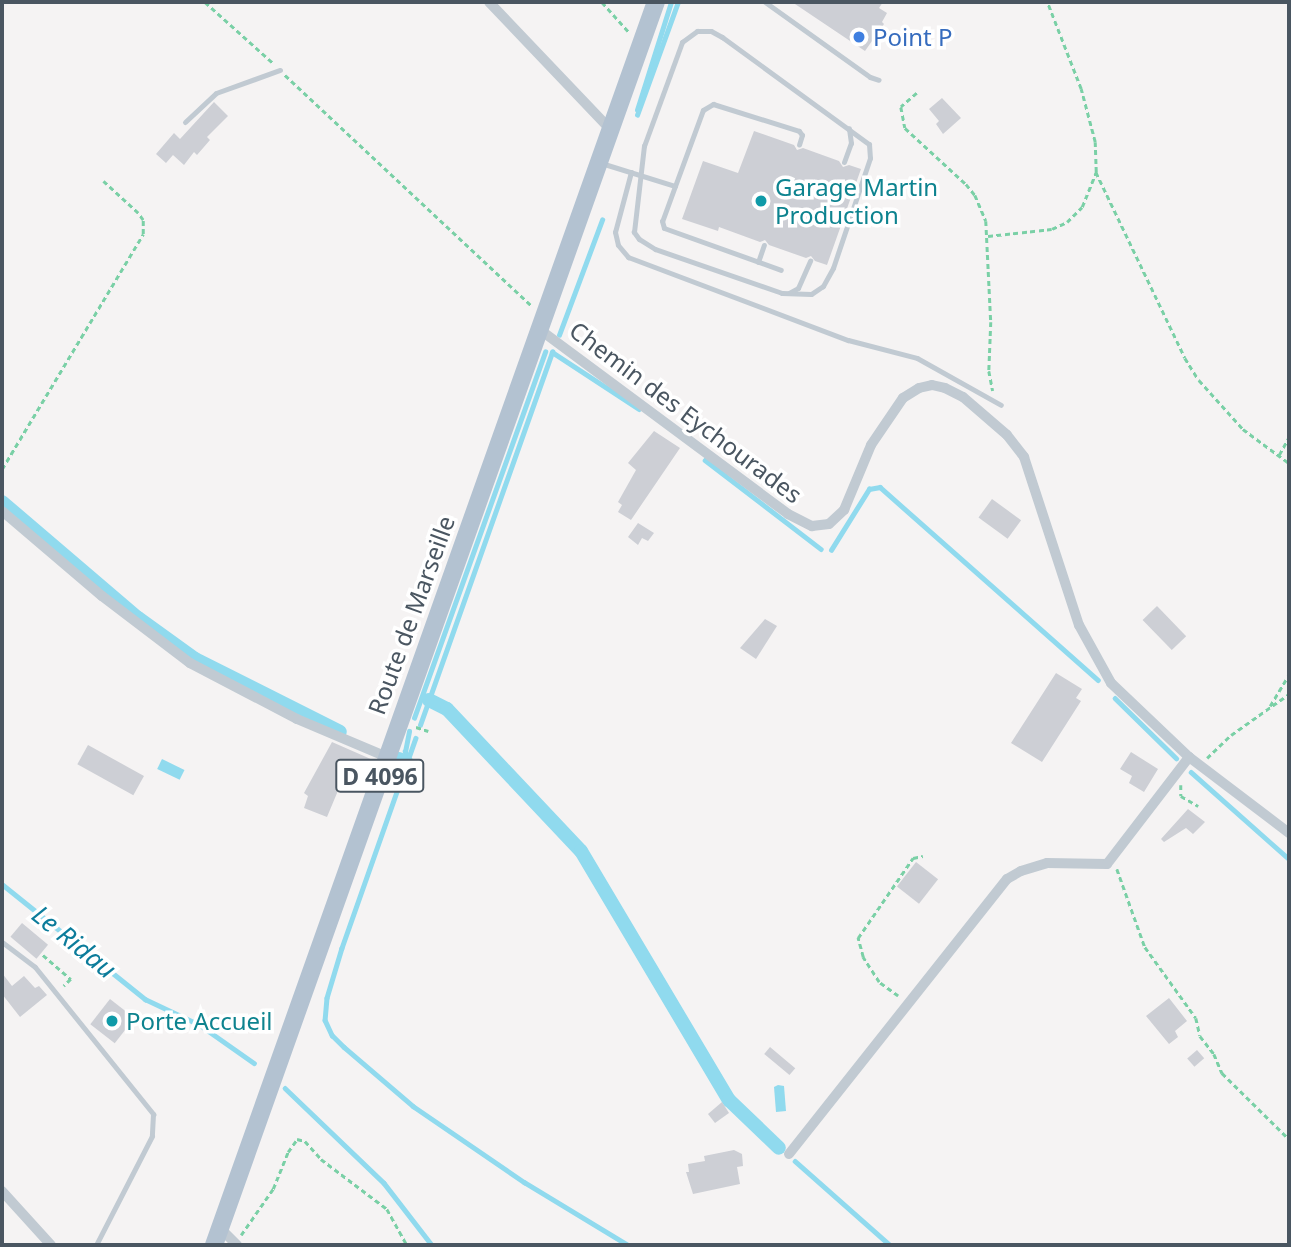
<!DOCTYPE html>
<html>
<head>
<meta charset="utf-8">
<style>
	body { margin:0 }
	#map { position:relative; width:1291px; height:1247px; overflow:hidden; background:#f5f3f3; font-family:"Noto Sans",sans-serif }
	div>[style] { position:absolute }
	.water>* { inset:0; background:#90daee; transform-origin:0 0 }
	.stream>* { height:4.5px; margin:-2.25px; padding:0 2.25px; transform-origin:2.25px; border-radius:2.25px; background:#90daee }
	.canal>* { height:14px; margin:-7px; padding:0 7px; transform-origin:7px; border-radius:7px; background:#90daee }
	.building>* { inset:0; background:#cdcfd5; transform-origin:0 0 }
	.path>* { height:2.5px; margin-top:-1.25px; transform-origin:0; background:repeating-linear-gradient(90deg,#7ad0a6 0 5px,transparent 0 8.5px) }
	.lane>* { height:5px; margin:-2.5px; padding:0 2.5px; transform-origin:2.5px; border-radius:2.5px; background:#c1cad2 }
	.street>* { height:10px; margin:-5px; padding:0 5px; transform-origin:5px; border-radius:5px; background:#c1cad2 }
	.primary>* { height:18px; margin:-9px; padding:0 9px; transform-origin:9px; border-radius:9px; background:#b3c2d1 }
	.dots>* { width:19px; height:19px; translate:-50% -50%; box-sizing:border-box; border:4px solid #fff; border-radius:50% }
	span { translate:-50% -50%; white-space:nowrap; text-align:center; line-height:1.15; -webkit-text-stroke:7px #fff; paint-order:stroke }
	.shield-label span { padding:2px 5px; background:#fff; border:2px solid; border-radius:5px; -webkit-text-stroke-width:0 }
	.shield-label { font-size:23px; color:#4a5661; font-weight:700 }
	.shop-label { font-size:24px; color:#366cbe }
	.left { translate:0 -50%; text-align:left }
	.culture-label { font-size:24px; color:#0d838f }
	.street-label { font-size:24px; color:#4a5661 }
	.water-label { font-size:26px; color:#0c7c9b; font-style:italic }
	.frame { position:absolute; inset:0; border:4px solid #4a5661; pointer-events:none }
</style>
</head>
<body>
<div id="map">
	<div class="water">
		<i style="left:162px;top:759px;width:25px;height:11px;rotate:26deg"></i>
		<i style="clip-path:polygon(778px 1085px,784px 1086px,786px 1111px,776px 1112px,774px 1087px)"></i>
	</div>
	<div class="stream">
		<i style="left:637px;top:110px;width:113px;rotate:-72.5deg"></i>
		<i style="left:637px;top:115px;width:120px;rotate:-70.1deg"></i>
		<i style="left:559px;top:335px;width:123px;rotate:-69.5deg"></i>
		<i style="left:705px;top:460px;width:146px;rotate:37.5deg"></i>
		<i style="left:831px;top:550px;width:72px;rotate:-58.1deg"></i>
		<i style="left:869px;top:489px;width:11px;rotate:-10deg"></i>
		<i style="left:880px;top:487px;width:291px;rotate:41.5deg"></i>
		<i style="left:1115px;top:698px;width:86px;rotate:44.5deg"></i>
		<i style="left:414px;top:718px;width:389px;rotate:-70.3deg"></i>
		<i style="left:420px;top:725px;width:396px;rotate:-70.5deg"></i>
		<i style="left:552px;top:352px;width:104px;rotate:33.2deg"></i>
		<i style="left:416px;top:738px;width:223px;rotate:109.4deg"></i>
		<i style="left:342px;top:948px;width:52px;rotate:106.7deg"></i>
		<i style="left:327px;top:998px;width:22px;rotate:95deg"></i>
		<i style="left:325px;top:1020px;width:17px;rotate:65deg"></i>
		<i style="left:332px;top:1035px;width:17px;rotate:45deg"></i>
		<i style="left:344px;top:1047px;width:91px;rotate:40.5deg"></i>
		<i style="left:413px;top:1106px;width:135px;rotate:34.4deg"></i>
		<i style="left:524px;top:1182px;width:122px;rotate:31.2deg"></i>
		<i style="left:408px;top:758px;width:7px;rotate:-117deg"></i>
		<i style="left:405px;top:752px;width:21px;rotate:-79deg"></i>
		<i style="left:1191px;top:772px;width:131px;rotate:41.6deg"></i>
		<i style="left:2px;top:884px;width:184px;rotate:38.8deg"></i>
		<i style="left:145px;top:999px;width:61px;rotate:25.3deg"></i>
		<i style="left:200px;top:1025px;width:66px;rotate:35.1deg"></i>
		<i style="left:285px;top:1088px;width:137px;rotate:43.8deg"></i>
		<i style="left:384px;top:1183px;width:78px;rotate:52.3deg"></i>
		<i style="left:795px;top:1161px;width:127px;rotate:41.5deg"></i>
	</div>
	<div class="canal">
		<i style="left:2px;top:502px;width:179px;rotate:40.5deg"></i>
		<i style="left:138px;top:618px;width:70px;rotate:35.7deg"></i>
		<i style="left:195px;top:659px;width:162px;rotate:26.7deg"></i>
		<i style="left:429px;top:700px;width:20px;rotate:27deg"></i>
		<i style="left:447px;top:709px;width:195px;rotate:46.7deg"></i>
		<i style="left:581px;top:851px;width:290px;rotate:59.3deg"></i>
		<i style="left:729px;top:1100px;width:69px;rotate:43.8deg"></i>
		<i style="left:399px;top:759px;width:9px;rotate:27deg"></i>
	</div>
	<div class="building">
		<i style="clip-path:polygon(792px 2px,883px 2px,879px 8px,887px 13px,882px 22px,884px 24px,865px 51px)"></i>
		<i style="clip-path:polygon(942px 98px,961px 118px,943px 134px,936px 124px,939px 121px,929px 109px)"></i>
		<i style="clip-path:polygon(214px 102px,228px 116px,207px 137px,210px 140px,197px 155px,194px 152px,184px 165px,173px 155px,166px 163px,156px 154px,174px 133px,180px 139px)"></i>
		<i style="clip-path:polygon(754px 131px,794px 145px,797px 150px,803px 148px,839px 161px,843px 167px,849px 165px,861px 169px,827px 265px,815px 261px,811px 256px,806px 258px,769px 245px,765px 240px,760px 242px,719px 227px,718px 231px,682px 219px,703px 161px,738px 173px)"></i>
		<i style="clip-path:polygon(654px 431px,680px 448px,631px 520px,618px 512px,622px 505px,618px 502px,636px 470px,628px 463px)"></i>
		<i style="left:992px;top:499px;width:36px;height:23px;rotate:36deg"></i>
		<i style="clip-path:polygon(638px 523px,654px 533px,648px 541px,642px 538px,638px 545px,628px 537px)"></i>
		<i style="left:1157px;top:606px;width:42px;height:20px;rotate:46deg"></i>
		<i style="clip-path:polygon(765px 619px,777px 626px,756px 659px,740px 648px)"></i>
		<i style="clip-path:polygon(1056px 673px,1082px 689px,1076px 698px,1081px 701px,1042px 762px,1011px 743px)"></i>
		<i style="clip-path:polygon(332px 742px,373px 760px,364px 781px,345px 774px,327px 817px,304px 808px,308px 796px,304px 793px)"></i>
		<i style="left:88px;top:745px;width:64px;height:22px;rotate:29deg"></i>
		<i style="clip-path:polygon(1131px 752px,1158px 769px,1144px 792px,1129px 783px,1132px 776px,1120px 769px)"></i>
		<i style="clip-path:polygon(1188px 809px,1205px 822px,1193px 834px,1186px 828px,1164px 842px,1161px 839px)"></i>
		<i style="left:916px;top:862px;width:28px;height:31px;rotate:38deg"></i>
		<i style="left:22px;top:923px;width:34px;height:18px;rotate:40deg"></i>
		<i style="clip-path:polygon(2px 973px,12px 986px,24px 976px,35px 988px,39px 986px,47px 995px,20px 1017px,2px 994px)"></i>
		<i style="clip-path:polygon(1169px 998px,1187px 1021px,1175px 1031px,1178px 1037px,1169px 1044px,1146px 1016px)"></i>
		<i style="left:110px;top:999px;width:31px;height:32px;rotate:38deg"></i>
		<i style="left:770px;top:1047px;width:33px;height:9px;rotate:40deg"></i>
		<i style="left:1197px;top:1050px;width:11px;height:13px;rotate:49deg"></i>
		<i style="clip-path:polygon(722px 1102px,729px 1113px,715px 1123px,708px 1114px)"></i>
		<i style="clip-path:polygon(734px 1150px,742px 1154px,743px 1166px,737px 1167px,740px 1184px,693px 1194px,686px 1172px,689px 1172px,688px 1164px,705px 1161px,704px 1156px)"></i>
	</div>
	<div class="path">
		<i style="left:205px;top:2px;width:91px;rotate:41.9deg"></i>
		<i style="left:602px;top:2px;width:40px;rotate:48deg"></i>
		<i style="left:285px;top:75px;width:337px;rotate:43.1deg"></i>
		<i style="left:917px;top:93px;width:21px;rotate:139deg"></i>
		<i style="left:901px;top:107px;width:21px;rotate:79deg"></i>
		<i style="left:905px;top:128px;width:83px;rotate:42.6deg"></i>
		<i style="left:966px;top:184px;width:14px;rotate:51deg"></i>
		<i style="left:975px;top:195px;width:28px;rotate:67deg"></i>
		<i style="left:986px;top:221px;width:101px;rotate:87.2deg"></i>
		<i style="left:991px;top:322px;width:49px;rotate:92.3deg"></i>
		<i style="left:989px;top:371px;width:20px;rotate:79deg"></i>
		<i style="left:1096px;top:172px;width:206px;rotate:64.4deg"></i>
		<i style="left:1185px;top:358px;width:26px;rotate:58deg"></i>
		<i style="left:1199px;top:380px;width:66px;rotate:48.1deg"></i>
		<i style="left:1243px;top:429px;width:57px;rotate:36.5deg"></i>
		<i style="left:988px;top:236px;width:64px;rotate:-6.2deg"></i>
		<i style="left:1052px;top:229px;width:17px;rotate:-25deg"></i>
		<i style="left:1067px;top:222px;width:21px;rotate:-45deg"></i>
		<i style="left:1082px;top:207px;width:38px;rotate:-68deg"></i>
		<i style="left:1096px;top:172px;width:30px;rotate:-92deg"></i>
		<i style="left:1095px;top:142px;width:55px;rotate:-104.8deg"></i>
		<i style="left:1081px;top:89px;width:93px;rotate:-111.3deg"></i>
		<i style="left:1279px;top:455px;width:21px;rotate:-61deg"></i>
		<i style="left:2px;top:469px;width:274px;rotate:-59deg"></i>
		<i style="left:143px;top:234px;width:14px;rotate:-90deg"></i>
		<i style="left:143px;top:220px;width:9px;rotate:-126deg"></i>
		<i style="left:138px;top:213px;width:47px;rotate:-137.6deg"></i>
		<i style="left:1270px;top:706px;width:37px;rotate:-59deg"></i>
		<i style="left:416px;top:727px;width:13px;rotate:18deg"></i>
		<i style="left:1207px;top:758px;width:33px;rotate:-44deg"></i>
		<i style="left:1231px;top:735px;width:71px;rotate:-35.3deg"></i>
		<i style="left:1181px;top:785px;width:11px;rotate:90deg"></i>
		<i style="left:1181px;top:796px;width:20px;rotate:30deg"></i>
		<i style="left:1117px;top:869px;width:83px;rotate:70.3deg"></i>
		<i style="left:1145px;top:947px;width:87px;rotate:54.3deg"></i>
		<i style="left:1196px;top:1018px;width:18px;rotate:77deg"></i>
		<i style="left:1200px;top:1036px;width:23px;rotate:52deg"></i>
		<i style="left:1214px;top:1054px;width:21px;rotate:67deg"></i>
		<i style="left:1222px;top:1073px;width:94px;rotate:44.6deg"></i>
		<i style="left:43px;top:955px;width:37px;rotate:41deg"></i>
		<i style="left:71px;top:979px;width:10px;rotate:135deg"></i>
		<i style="left:898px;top:996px;width:24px;rotate:-144deg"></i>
		<i style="left:879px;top:982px;width:30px;rotate:-123deg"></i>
		<i style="left:863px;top:957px;width:20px;rotate:-105deg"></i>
		<i style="left:858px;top:938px;width:97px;rotate:-55.5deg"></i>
		<i style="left:913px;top:858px;width:10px;rotate:-11deg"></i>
		<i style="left:241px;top:1235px;width:56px;rotate:-55.2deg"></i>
		<i style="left:273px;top:1189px;width:40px;rotate:-68deg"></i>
		<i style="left:288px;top:1152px;width:16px;rotate:-55deg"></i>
		<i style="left:297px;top:1139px;width:8px;rotate:14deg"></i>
		<i style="left:305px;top:1141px;width:24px;rotate:48deg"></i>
		<i style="left:321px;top:1159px;width:83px;rotate:37.1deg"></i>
		<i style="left:387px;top:1209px;width:41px;rotate:60.9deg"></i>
	</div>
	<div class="lane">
		<i style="left:765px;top:2px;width:129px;rotate:35.5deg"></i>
		<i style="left:870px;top:77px;width:9px;rotate:18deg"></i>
		<i style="left:697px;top:31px;width:14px"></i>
		<i style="left:711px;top:31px;width:13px;rotate:29deg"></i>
		<i style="left:722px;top:37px;width:182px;rotate:36.1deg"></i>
		<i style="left:869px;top:144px;width:14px;rotate:86deg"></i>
		<i style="left:870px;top:158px;width:116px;rotate:108.6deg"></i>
		<i style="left:833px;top:268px;width:21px;rotate:119deg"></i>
		<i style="left:823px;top:286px;width:14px;rotate:146deg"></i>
		<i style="left:811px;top:294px;width:29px;rotate:-178deg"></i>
		<i style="left:782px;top:293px;width:134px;rotate:-160.9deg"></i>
		<i style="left:655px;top:249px;width:19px;rotate:-148deg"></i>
		<i style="left:639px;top:239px;width:9px;rotate:-126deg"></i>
		<i style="left:634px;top:232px;width:87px;rotate:-83.4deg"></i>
		<i style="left:644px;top:146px;width:111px;rotate:-69.9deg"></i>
		<i style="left:682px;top:42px;width:19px;rotate:-36deg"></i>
		<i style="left:185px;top:122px;width:42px;rotate:-43.1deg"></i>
		<i style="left:216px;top:93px;width:68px;rotate:-19.8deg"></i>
		<i style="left:844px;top:162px;width:20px;rotate:-70deg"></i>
		<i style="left:851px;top:143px;width:15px;rotate:-98deg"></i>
		<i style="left:601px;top:163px;width:77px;rotate:17.3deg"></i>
		<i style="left:675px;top:186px;width:81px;rotate:-69.8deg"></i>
		<i style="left:703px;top:110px;width:12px;rotate:-31deg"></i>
		<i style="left:713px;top:104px;width:90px;rotate:17.4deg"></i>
		<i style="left:799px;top:131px;width:5px;rotate:53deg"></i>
		<i style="left:802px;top:135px;width:10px;rotate:107deg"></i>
		<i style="left:631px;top:172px;width:62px;rotate:104.9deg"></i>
		<i style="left:615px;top:232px;width:13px;rotate:77deg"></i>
		<i style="left:618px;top:245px;width:16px;rotate:50deg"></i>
		<i style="left:628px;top:257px;width:235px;rotate:20.7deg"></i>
		<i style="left:848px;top:340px;width:71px;rotate:14.6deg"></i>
		<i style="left:917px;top:358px;width:96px;rotate:29.2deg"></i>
		<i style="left:675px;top:186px;width:37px;rotate:110deg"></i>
		<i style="left:662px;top:221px;width:7px;rotate:74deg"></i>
		<i style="left:664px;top:228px;width:124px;rotate:19.7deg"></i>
		<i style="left:758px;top:262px;width:18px;rotate:-71deg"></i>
		<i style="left:789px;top:293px;width:10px;rotate:-29deg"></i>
		<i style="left:798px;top:288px;width:30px;rotate:-66deg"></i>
		<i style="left:2px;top:942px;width:41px;rotate:37.1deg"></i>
		<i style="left:35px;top:967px;width:189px;rotate:51.2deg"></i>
		<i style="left:153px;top:1114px;width:22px;rotate:93deg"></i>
		<i style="left:152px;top:1136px;width:123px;rotate:117.2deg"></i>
	</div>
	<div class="street">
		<i style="left:489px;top:2px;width:175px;rotate:46.4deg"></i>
		<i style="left:539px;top:329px;width:310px;rotate:36.6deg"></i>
		<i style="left:788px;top:514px;width:27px;rotate:27deg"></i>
		<i style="left:812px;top:526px;width:17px;rotate:-7deg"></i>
		<i style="left:829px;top:524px;width:21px;rotate:-43deg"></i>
		<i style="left:844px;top:510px;width:70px;rotate:-67.4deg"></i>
		<i style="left:871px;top:445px;width:57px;rotate:-55.8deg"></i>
		<i style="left:903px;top:398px;width:19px;rotate:-32deg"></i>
		<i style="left:919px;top:388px;width:13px;rotate:-13deg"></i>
		<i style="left:932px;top:385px;width:13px;rotate:13deg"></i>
		<i style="left:945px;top:388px;width:20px;rotate:27deg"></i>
		<i style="left:963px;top:397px;width:58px;rotate:40.8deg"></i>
		<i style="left:1007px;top:435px;width:28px;rotate:52deg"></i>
		<i style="left:1024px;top:457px;width:177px;rotate:71.9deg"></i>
		<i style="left:1079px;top:625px;width:66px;rotate:61.1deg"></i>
		<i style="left:1111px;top:683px;width:108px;rotate:43.5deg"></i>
		<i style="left:1189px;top:757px;width:126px;rotate:37.2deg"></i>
		<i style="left:2px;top:511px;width:131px;rotate:40.4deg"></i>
		<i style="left:102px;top:596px;width:111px;rotate:37.3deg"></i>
		<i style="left:190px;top:663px;width:121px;rotate:27.6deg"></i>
		<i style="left:297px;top:719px;width:98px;rotate:22.9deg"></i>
		<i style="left:789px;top:1154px;width:351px;rotate:-51.6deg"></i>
		<i style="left:1007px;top:879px;width:16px;rotate:-30deg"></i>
		<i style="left:1021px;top:871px;width:27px;rotate:-17deg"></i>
		<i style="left:1047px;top:863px;width:60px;rotate:1deg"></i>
		<i style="left:1107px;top:864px;width:135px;rotate:-52.5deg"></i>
		<i style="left:2px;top:1191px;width:73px;rotate:47.8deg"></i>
		<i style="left:220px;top:1228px;width:24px;rotate:45deg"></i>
	</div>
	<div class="primary">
		<i style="left:214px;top:1245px;width:1319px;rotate:-70.43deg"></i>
	</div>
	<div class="dots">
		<i style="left:859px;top:37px;background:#3f7fe0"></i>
		<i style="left:761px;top:201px;background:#0f9aa8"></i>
		<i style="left:112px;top:1021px;background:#0f9aa8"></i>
	</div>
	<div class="shield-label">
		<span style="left:380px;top:776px">D 4096</span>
	</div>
	<div class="shop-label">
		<span class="left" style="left:873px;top:37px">Point P</span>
	</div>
	<div class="culture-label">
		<span class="left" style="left:775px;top:201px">Garage Martin<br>Production</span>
		<span class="left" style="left:126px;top:1021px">Porte Accueil</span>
	</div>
	<div class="street-label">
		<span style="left:686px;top:412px;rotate:37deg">Chemin des Eychourades</span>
		<span style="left:411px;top:615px;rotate:-70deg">Route de Marseille</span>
	</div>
	<div class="water-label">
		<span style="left:74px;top:942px;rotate:39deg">Le Ridau</span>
	</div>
	<div class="frame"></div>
</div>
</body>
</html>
